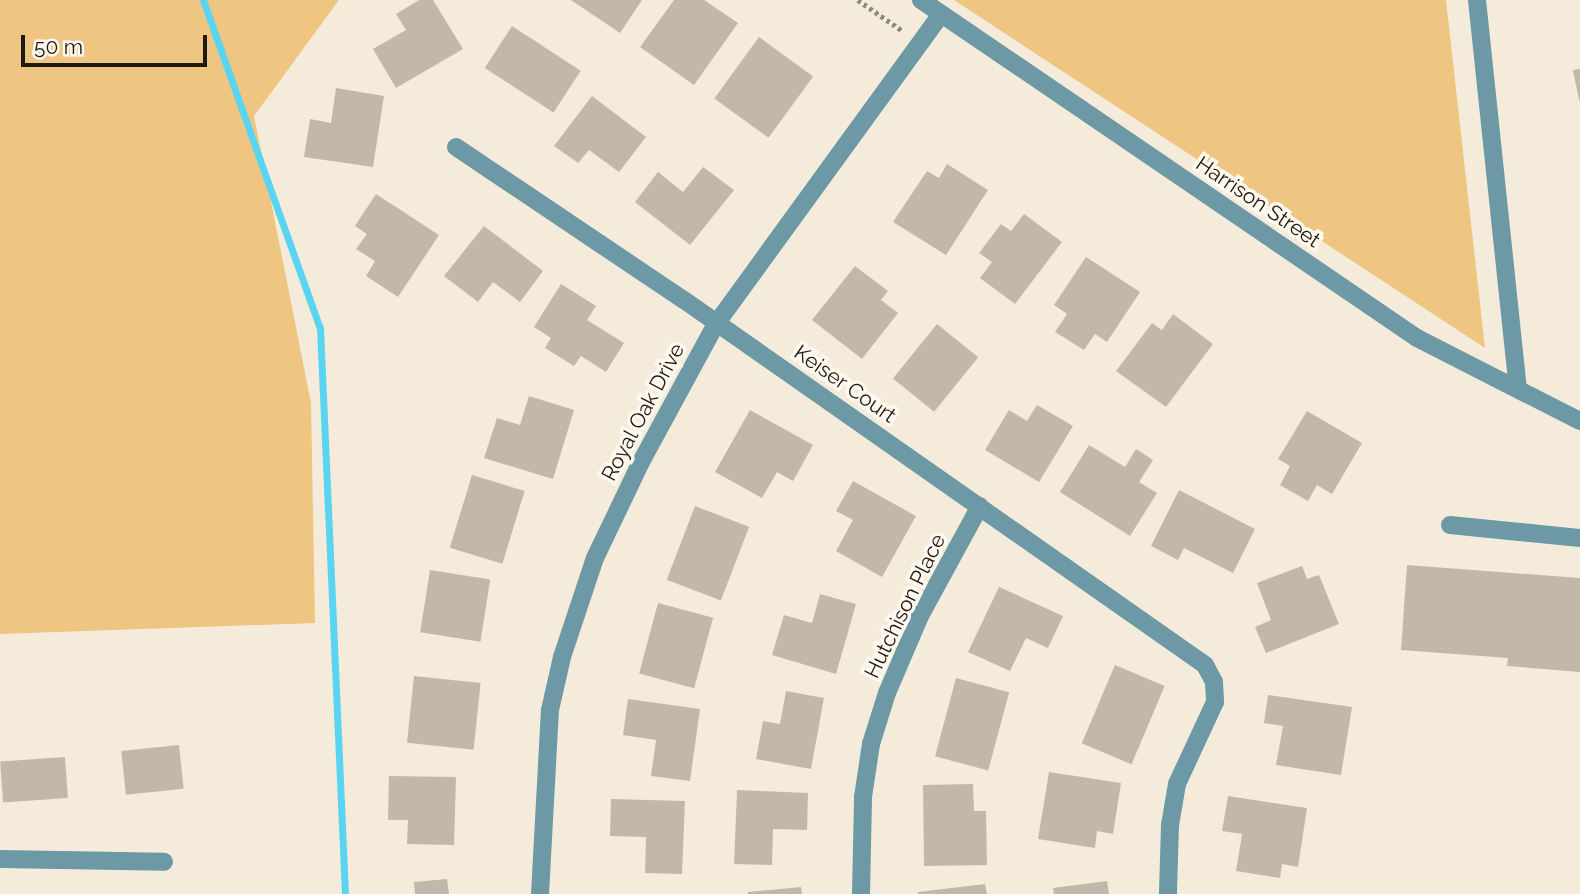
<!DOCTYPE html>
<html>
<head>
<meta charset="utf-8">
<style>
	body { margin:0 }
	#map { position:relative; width:1580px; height:894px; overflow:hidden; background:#f5ebdb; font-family:Raleway,sans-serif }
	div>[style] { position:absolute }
	.green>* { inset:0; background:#efc582 }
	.stream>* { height:7px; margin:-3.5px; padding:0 3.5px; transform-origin:3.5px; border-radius:3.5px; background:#5ad5f1 }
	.building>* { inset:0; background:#c2b8aa; transform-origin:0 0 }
	.path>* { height:4.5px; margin-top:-2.25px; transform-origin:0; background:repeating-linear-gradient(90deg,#8f887d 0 3.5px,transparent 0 7px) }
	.minor>* { height:18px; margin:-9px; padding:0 9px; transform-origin:9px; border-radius:9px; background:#6c99a5 }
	span { translate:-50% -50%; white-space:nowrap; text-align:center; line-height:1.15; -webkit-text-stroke:7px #fff8ef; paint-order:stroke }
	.street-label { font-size:21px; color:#1d1a14 }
	.scale { position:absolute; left:21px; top:35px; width:186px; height:32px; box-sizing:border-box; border:4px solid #1d1a14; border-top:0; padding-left:9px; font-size:21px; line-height:24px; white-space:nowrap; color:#1d1a14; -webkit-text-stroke:5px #fff8ef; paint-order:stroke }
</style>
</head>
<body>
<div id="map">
	<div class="green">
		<i style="clip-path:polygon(0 0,339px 0,254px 116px,311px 403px,315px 623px,0 634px)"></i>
		<i style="clip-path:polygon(954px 0,1446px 0,1485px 348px)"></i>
	</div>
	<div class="stream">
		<i style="left:203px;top:0;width:348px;rotate:70.4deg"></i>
		<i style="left:320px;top:328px;width:567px;rotate:87.47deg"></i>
	</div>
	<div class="building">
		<i style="clip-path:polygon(419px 0,433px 0,463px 49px,396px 88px,373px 49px,406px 30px,396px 14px)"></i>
		<i style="clip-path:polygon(571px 0,642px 0,620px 33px)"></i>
		<i style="clip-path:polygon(674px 0,704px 0,738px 23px,694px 85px,640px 47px)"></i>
		<i style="left:512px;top:26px;width:82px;height:50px;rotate:33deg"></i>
		<i style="left:759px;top:37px;width:67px;height:76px;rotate:36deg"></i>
		<i style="clip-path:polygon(1580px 69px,1580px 100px,1579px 100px,1573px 70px)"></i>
		<i style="clip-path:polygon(336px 88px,384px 96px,373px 167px,304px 157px,310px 119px,331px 123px)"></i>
		<i style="clip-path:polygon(592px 96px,646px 137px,619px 172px,589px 150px,578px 163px,554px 146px)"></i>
		<i style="clip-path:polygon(947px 164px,988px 190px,946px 255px,893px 222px,927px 171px,939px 178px)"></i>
		<i style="clip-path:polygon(703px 167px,734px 190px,690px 245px,635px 202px,658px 172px,683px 192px)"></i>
		<i style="clip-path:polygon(376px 194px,439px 235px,398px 297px,366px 276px,375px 261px,356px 249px,367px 234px,355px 226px)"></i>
		<i style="clip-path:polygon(1024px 214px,1062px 242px,1015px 304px,980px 278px,992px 262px,979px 253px,1001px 224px,1011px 231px)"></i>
		<i style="clip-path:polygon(484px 226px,543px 271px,520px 302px,493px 282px,478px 302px,444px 276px)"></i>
		<i style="clip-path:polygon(1086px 257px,1140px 292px,1107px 342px,1095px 334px,1084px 350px,1055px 332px,1067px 314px,1054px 305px)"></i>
		<i style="clip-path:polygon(855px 266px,888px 291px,881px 300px,898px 313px,862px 359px,812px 320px)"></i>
		<i style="clip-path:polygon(561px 284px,596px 306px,587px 320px,624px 343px,606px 372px,581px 356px,574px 366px,545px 348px,551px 338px,534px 327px)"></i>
		<i style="clip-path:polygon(1173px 314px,1213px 344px,1166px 407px,1116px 371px,1152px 323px,1162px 330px)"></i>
		<i style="left:937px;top:324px;width:53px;height:70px;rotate:39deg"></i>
		<i style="clip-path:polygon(529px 396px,574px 410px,553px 479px,484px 458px,497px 418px,520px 425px)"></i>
		<i style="clip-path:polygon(1037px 405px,1073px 426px,1039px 482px,985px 450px,1009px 410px,1027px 421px)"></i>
		<i style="clip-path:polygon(750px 410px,813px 445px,793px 481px,777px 472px,762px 498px,715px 472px)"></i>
		<i style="clip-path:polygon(1307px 411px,1362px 443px,1332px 494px,1317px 485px,1308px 501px,1280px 485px,1290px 466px,1278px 459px)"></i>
		<i style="clip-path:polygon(1089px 445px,1125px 467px,1136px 449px,1153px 460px,1139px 482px,1157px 493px,1130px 536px,1060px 492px)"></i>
		<i style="left:472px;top:475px;width:55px;height:76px;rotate:17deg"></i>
		<i style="clip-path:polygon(853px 481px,916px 516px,882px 577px,836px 551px,853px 520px,836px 511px)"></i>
		<i style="clip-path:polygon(1179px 490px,1255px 529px,1233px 573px,1184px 548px,1178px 560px,1151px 546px)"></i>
		<i style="left:695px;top:506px;width:58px;height:79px;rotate:21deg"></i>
		<i style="clip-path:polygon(1407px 565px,1580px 578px,1580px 672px,1507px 666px,1508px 658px,1401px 650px)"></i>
		<i style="clip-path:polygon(1302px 566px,1307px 579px,1319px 575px,1339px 624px,1266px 653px,1255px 627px,1271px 620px,1257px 583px)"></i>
		<i style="left:430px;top:570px;width:61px;height:63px;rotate:9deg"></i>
		<i style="clip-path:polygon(999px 587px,1063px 616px,1048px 648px,1026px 638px,1010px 671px,968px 652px)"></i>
		<i style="clip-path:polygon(820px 594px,856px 604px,836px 674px,772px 655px,784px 615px,812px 623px)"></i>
		<i style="left:658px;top:603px;width:57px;height:73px;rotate:15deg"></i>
		<i style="left:1115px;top:665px;width:54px;height:85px;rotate:23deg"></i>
		<i style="left:414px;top:676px;width:67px;height:67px;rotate:6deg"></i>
		<i style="left:956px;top:678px;width:55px;height:81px;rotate:15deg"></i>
		<i style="clip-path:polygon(786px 691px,824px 698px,811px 769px,756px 759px,763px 721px,780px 724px)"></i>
		<i style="clip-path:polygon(1268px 695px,1352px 707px,1341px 775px,1276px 765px,1283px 726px,1264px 723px)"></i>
		<i style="clip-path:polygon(628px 699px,700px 709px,690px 781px,651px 776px,656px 740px,623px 735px)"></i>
		<i style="left:179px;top:745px;width:44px;height:58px;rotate:84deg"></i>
		<i style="left:65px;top:757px;width:41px;height:65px;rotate:86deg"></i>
		<i style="clip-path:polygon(1049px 772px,1121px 783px,1113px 834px,1097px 831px,1095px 848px,1038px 839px)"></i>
		<i style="clip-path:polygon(389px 776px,456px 777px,454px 845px,407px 844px,408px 820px,388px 820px)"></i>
		<i style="clip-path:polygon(973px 784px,974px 811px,986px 811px,987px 865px,924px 866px,923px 785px)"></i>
		<i style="clip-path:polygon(737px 790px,808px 793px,807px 830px,773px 829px,772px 865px,734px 864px)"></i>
		<i style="clip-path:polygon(1228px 796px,1307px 808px,1298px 867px,1282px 864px,1280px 878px,1236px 871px,1242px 834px,1222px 831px)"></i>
		<i style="clip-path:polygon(611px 799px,685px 801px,682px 874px,645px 873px,646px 837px,610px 836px)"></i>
		<i style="clip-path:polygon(447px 879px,449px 894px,415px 894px,414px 882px)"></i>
		<i style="clip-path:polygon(1107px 881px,1109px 894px,1054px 894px,1053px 888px)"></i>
		<i style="clip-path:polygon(985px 884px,987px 894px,918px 894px,918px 892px)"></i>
		<i style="clip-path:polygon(801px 887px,802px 894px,748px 894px,748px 892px)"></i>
	</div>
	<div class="path">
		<i style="left:858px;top:0;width:55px;rotate:34.6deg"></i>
	</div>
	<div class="minor">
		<i style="left:921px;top:0;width:600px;rotate:34.27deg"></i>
		<i style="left:1417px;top:338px;width:183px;rotate:27deg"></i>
		<i style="left:1477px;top:0;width:391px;rotate:84deg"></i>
		<i style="left:456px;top:147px;width:275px;rotate:33.9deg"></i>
		<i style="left:684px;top:300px;width:636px;rotate:35.01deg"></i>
		<i style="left:1205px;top:665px;width:19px;rotate:62deg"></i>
		<i style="left:1214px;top:682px;width:20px;rotate:87deg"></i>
		<i style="left:1215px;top:702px;width:90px;rotate:114.9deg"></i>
		<i style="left:1177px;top:784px;width:42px;rotate:99.7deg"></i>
		<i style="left:1170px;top:825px;width:69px;rotate:91.7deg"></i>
		<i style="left:1450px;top:525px;width:131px;rotate:5.7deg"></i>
		<i style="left:0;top:859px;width:164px;rotate:1deg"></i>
		<i style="left:540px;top:894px;width:184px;rotate:-86.9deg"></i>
		<i style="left:550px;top:710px;width:54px;rotate:-77.2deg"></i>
		<i style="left:562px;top:657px;width:104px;rotate:-71.6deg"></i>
		<i style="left:595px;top:558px;width:106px;rotate:-64.4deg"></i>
		<i style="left:641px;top:462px;width:157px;rotate:-61.5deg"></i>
		<i style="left:716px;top:324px;width:383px;rotate:-54deg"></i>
		<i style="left:861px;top:894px;width:97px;rotate:-88.8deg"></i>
		<i style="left:863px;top:797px;width:54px;rotate:-81.4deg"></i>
		<i style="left:871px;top:744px;width:53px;rotate:-72.6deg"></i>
		<i style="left:887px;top:693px;width:84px;rotate:-66.8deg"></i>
		<i style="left:920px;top:616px;width:125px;rotate:-61.4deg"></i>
	</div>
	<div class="street-label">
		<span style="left:1258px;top:202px;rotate:34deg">Harrison Street</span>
		<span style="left:845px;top:384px;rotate:35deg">Keiser Court</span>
		<span style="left:643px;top:412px;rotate:-62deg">Royal Oak Drive</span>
		<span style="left:905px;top:606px;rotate:-64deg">Hutchison Place</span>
	</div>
	<div class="scale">50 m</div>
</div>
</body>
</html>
